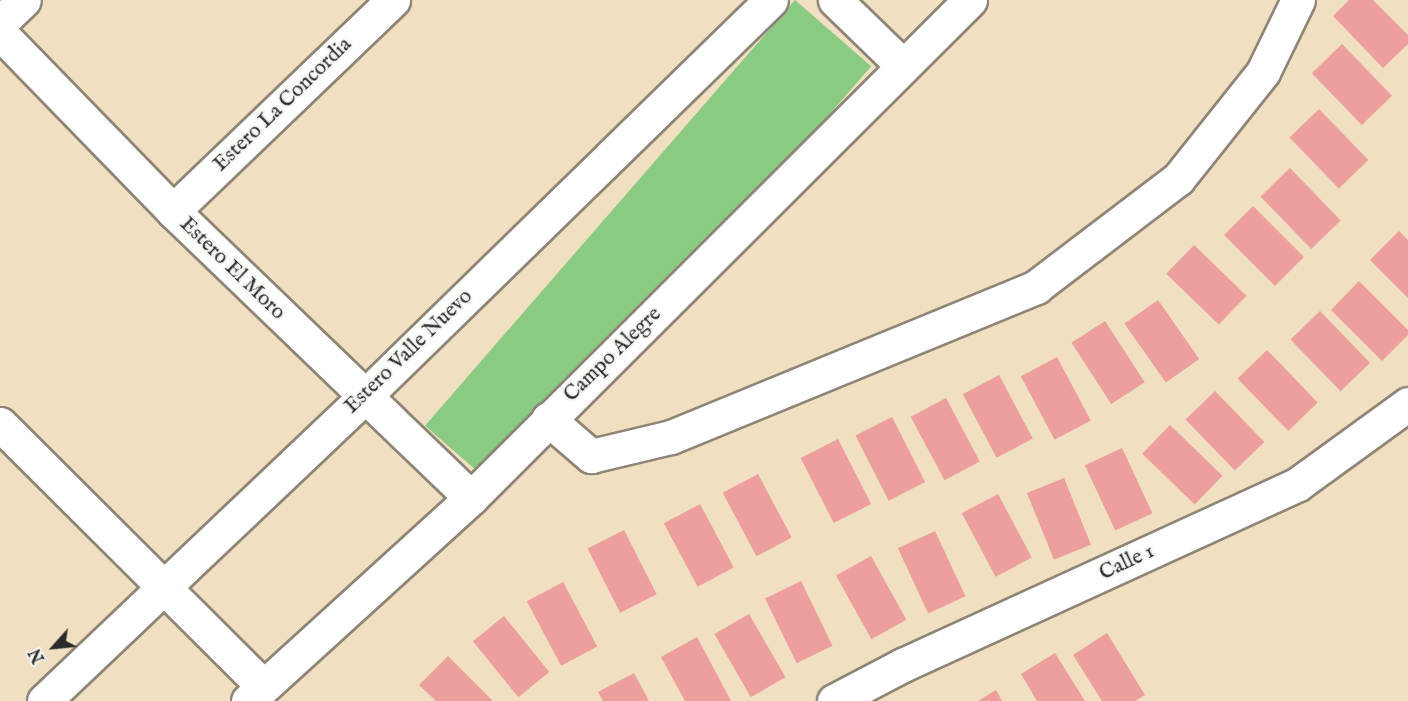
<!DOCTYPE html>
<html>
<head>
<meta charset="utf-8">
<style>
	body { margin:0 }
	#map { position:relative; width:1408px; height:701px; overflow:hidden; background:#f0dfc1; font-family:"IM FELL English",serif }
	div>[style] { position:absolute }
	.green>* { inset:0; background:#8acb83; transform-origin:0 0 }
	.building>* { inset:0; background:#ed9f9e; transform-origin:0 0 }
	.roads { filter:drop-shadow(2px 0 #8e8576) drop-shadow(-2px 0 #8e8576) drop-shadow(0 2px #8e8576) drop-shadow(0 -2px #8e8576) }
	.street>* { height:33px; margin:-16.5px; padding:0 16.5px; transform-origin:16.5px; border-radius:16.5px; background:#fff }
	span { translate:-50% -50%; white-space:nowrap; text-align:center; line-height:1.15; -webkit-text-stroke:4.5px #f6f6f2; paint-order:stroke }
	.street-label { font-size:21px; color:#2b2b2b }
	.north { position:absolute; left:24px; top:617px; width:60px; height:60px; -webkit-text-stroke:4px #f6f6f2; paint-order:stroke; rotate:243deg; font-size:16px; font-weight:700; line-height:24px; text-align:center; color:#2b2b2b }
	.north::after { content:''; display:block; margin:auto; width:21px; height:27px; background:#2b2b2b; clip-path:polygon(50% 0,100% 100%,50% 72%,0 100%) }
</style>
</head>
<body>
<div id="map">
	<div class="green">
		<i style="left:795px;top:0;width:101px;height:564px;rotate:41deg"></i>
	</div>
	<div class="building">
		<i style="clip-path:polygon(1349px 0,1373px 0,1408px 35px,1408px 44px,1383px 68px,1333px 16px)"></i>
		<i style="left:1342px;top:44px;width:72px;height:42px;rotate:46deg"></i>
		<i style="left:1319px;top:109px;width:71px;height:41px;rotate:46deg"></i>
		<i style="left:1290px;top:168px;width:73px;height:41px;rotate:46deg"></i>
		<i style="left:1253px;top:206px;width:72px;height:41px;rotate:45deg"></i>
		<i style="clip-path:polygon(1399px 231px,1408px 240px,1408px 298px,1370px 260px)"></i>
		<i style="left:1194px;top:245px;width:73px;height:40px;rotate:44deg"></i>
		<i style="clip-path:polygon(1359px 281px,1408px 330px,1408px 335px,1382px 361px,1331px 310px)"></i>
		<i style="left:1158px;top:300px;width:72px;height:41px;rotate:55deg"></i>
		<i style="left:1320px;top:311px;width:72px;height:41px;rotate:46deg"></i>
		<i style="left:1105px;top:321px;width:73px;height:40px;rotate:57deg"></i>
		<i style="left:1267px;top:350px;width:73px;height:41px;rotate:46deg"></i>
		<i style="left:1057px;top:357px;width:72px;height:41px;rotate:62deg"></i>
		<i style="left:999px;top:375px;width:72px;height:41px;rotate:62deg"></i>
		<i style="left:1215px;top:391px;width:71px;height:41px;rotate:46deg"></i>
		<i style="left:946px;top:398px;width:72px;height:40px;rotate:62deg"></i>
		<i style="left:892px;top:417px;width:73px;height:41px;rotate:63deg"></i>
		<i style="left:1170px;top:425px;width:73px;height:40px;rotate:44deg"></i>
		<i style="left:838px;top:439px;width:73px;height:42px;rotate:63deg"></i>
		<i style="left:1122px;top:448px;width:72px;height:41px;rotate:65deg"></i>
		<i style="left:758px;top:474px;width:72px;height:40px;rotate:62deg"></i>
		<i style="left:1064px;top:478px;width:72px;height:40px;rotate:68deg"></i>
		<i style="left:998px;top:494px;width:72px;height:41px;rotate:62deg"></i>
		<i style="left:700px;top:504px;width:72px;height:41px;rotate:62deg"></i>
		<i style="left:624px;top:530px;width:72px;height:41px;rotate:63deg"></i>
		<i style="left:935px;top:531px;width:72px;height:41px;rotate:65deg"></i>
		<i style="left:871px;top:556px;width:73px;height:40px;rotate:61deg"></i>
		<i style="left:801px;top:581px;width:72px;height:40px;rotate:64deg"></i>
		<i style="left:563px;top:582px;width:73px;height:41px;rotate:62deg"></i>
		<i style="left:749px;top:614px;width:73px;height:40px;rotate:60deg"></i>
		<i style="left:504px;top:616px;width:72px;height:40px;rotate:51deg"></i>
		<i style="clip-path:polygon(1107px 633px,1145px 695px,1135px 701px,1102px 701px,1073px 655px)"></i>
		<i style="clip-path:polygon(697px 637px,731px 701px,685px 701px,661px 657px)"></i>
		<i style="clip-path:polygon(1055px 653px,1085px 701px,1037px 701px,1021px 674px)"></i>
		<i style="clip-path:polygon(448px 656px,493px 701px,436px 701px,419px 685px)"></i>
		<i style="clip-path:polygon(634px 673px,649px 701px,603px 701px,598px 692px)"></i>
		<i style="clip-path:polygon(996px 690px,1002px 701px,978px 701px)"></i>
	</div>
	<div class="roads">
		<div class="street">
			<i style="left:835px;top:0;width:95px;rotate:44.1deg"></i>
			<i style="left:0;top:23px;width:33px;rotate:-44deg"></i>
			<i style="left:0;top:33px;width:248px;rotate:45.8deg"></i>
			<i style="left:173px;top:211px;width:414px;rotate:43.9deg"></i>
			<i style="left:173px;top:211px;width:305px;rotate:-43.8deg"></i>
			<i style="left:548px;top:419px;width:57px;rotate:40.7deg"></i>
			<i style="left:591px;top:456px;width:82px;rotate:-13.4deg"></i>
			<i style="left:671px;top:437px;width:395px;rotate:-22.3deg"></i>
			<i style="left:1036px;top:287px;width:178px;rotate:-37.3deg"></i>
			<i style="left:1178px;top:179px;width:137px;rotate:-51.5deg"></i>
			<i style="left:1263px;top:72px;width:80px;rotate:-64.1deg"></i>
			<i style="left:0;top:424px;width:371px;rotate:44.9deg"></i>
			<i style="left:44px;top:701px;width:443px;rotate:-43.5deg"></i>
			<i style="left:365px;top:396px;width:567px;rotate:-44.29deg"></i>
			<i style="left:248px;top:701px;width:302px;rotate:-42.3deg"></i>
			<i style="left:471px;top:498px;width:705px;rotate:-44.94deg"></i>
			<i style="left:834px;top:701px;width:78px;rotate:-27.6deg"></i>
			<i style="left:903px;top:665px;width:434px;rotate:-24.6deg"></i>
			<i style="left:1298px;top:484px;width:136px;rotate:-36deg"></i>
		</div>
	</div>
	<div class="street-label">
		<span style="left:283px;top:105px;rotate:-44deg">Estero La Concordia</span>
		<span style="left:232px;top:269px;rotate:44deg">Estero El Moro</span>
		<span style="left:409px;top:352px;rotate:-44deg">Estero Valle Nuevo</span>
		<span style="left:613px;top:355px;rotate:-44deg">Campo Alegre</span>
		<span style="left:1127px;top:563px;rotate:-25deg">Calle 1</span>
	</div>
	<div class="north">N</div>
</div>
</body>
</html>
